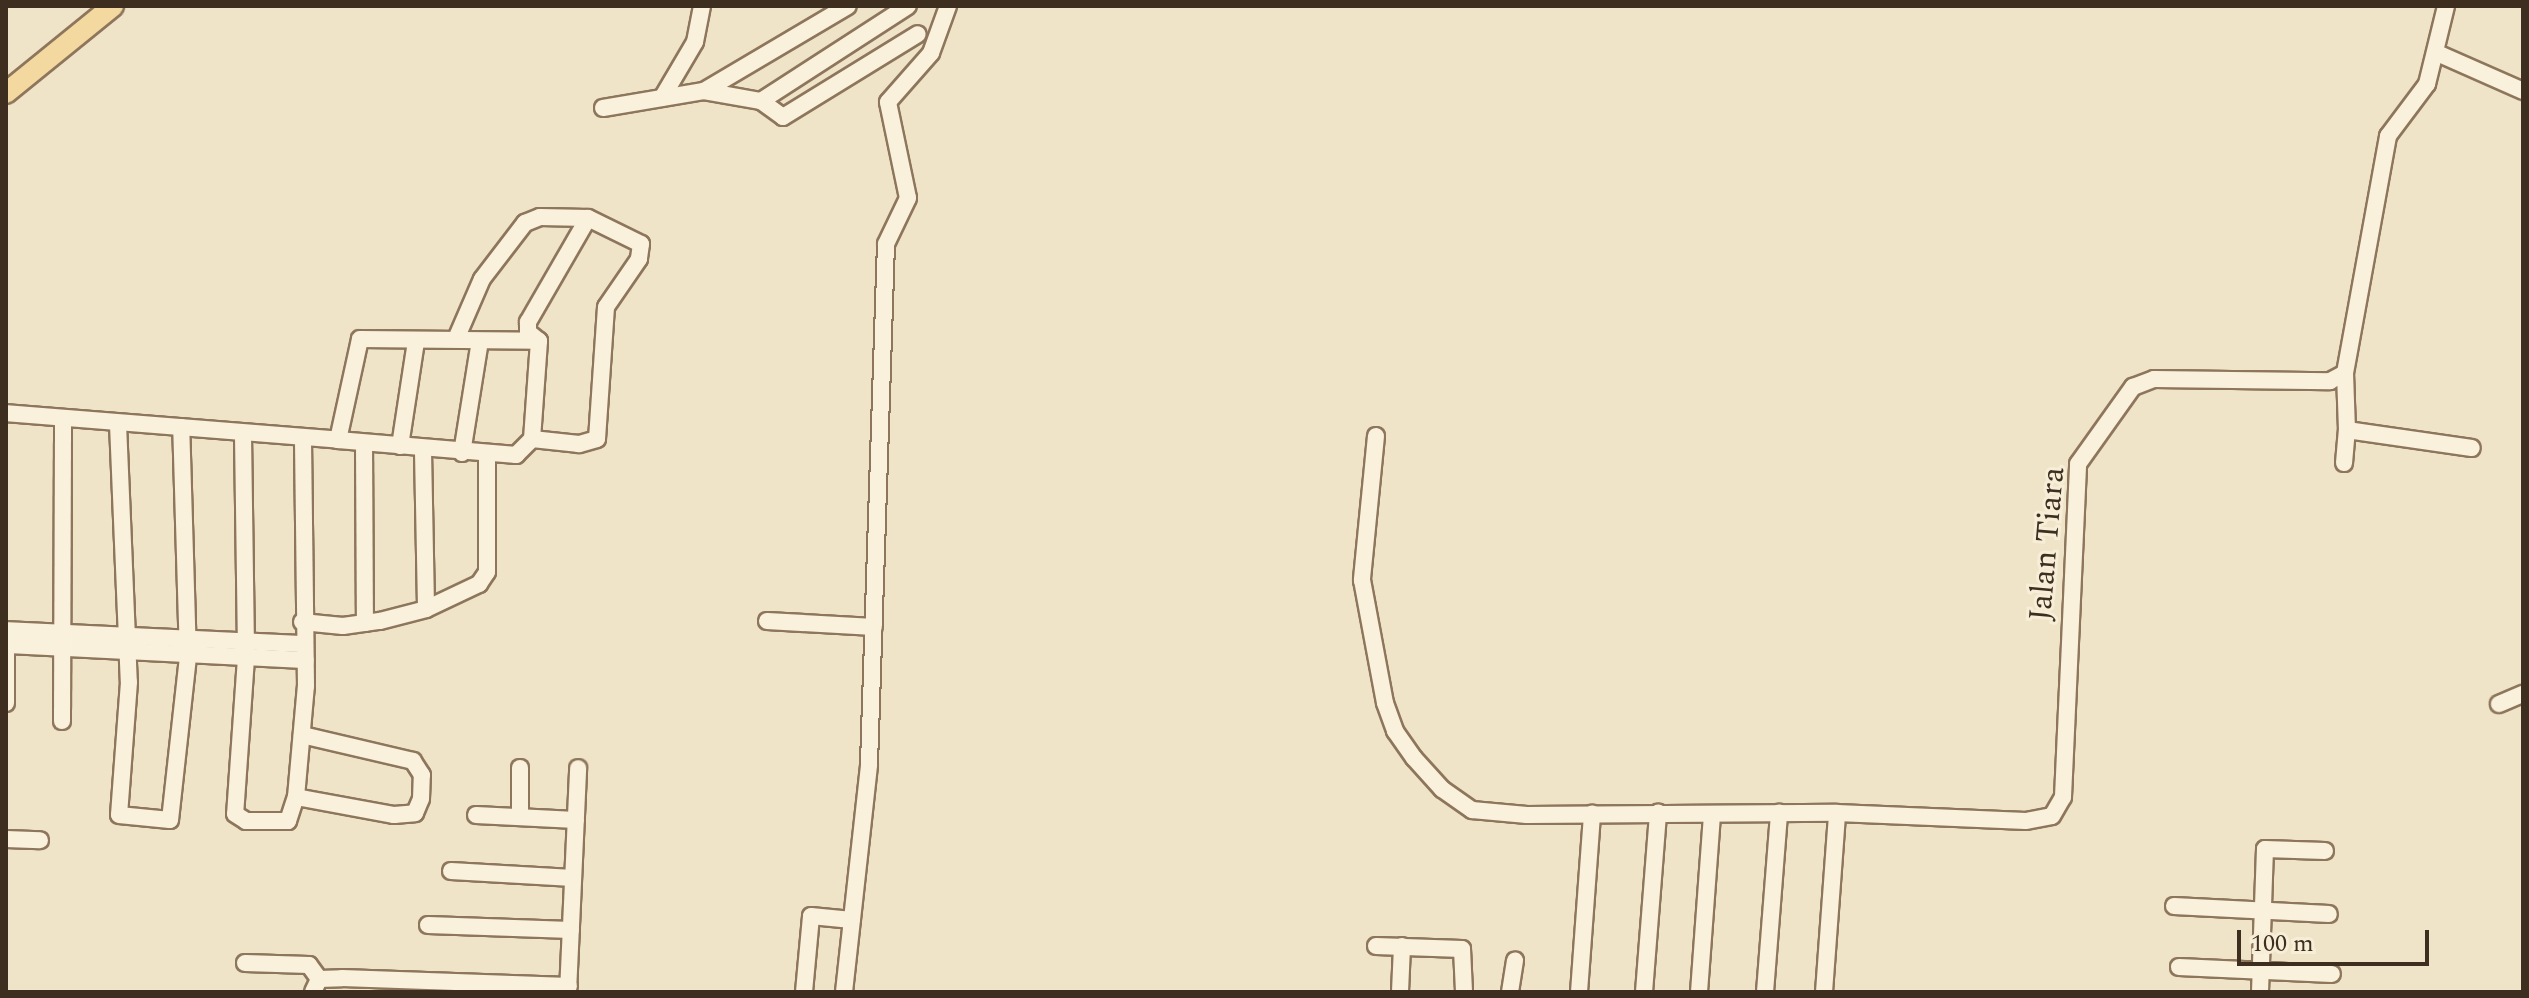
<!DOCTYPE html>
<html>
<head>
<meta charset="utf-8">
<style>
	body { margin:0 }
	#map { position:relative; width:2529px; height:998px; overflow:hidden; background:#f0e4c8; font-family:Spectral,serif }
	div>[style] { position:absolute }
	.roads { filter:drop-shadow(2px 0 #8d765c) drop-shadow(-2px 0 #8d765c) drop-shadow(0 2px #8d765c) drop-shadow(0 -2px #8d765c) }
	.minor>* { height:16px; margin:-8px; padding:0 8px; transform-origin:8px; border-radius:8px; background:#faf1dc }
	.major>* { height:20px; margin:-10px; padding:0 10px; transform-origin:10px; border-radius:10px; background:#f3d9a0 }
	span { translate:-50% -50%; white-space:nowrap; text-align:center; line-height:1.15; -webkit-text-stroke:6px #f7eed8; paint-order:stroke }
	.street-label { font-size:32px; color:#3d2e20 }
	.frame { position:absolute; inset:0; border:8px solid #3d2e20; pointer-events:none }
	.scale { position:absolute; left:2237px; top:930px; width:192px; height:36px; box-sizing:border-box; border:4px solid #3d2e20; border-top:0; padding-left:10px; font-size:24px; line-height:28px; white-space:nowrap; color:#3d2e20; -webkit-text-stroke:6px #f7eed8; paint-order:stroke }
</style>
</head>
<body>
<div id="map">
	<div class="roads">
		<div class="minor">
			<i style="left:2437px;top:53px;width:94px;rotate:23.8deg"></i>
			<i style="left:704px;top:91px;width:58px;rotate:10deg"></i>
			<i style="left:761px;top:101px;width:175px;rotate:-32.9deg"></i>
			<i style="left:662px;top:98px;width:65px;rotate:-59.5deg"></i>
			<i style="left:695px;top:42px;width:37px;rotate:-79deg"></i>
			<i style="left:761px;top:101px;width:27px;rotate:36deg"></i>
			<i style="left:783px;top:117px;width:158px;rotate:-31.6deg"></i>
			<i style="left:603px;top:108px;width:102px;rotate:-9.6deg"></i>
			<i style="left:704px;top:91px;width:167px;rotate:-30.6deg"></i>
			<i style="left:456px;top:339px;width:65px;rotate:-66.6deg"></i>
			<i style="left:482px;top:279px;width:71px;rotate:-52.5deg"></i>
			<i style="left:525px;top:223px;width:16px;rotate:-22deg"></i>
			<i style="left:540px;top:217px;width:48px;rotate:1.2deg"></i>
			<i style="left:588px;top:218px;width:59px;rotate:26.1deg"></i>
			<i style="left:641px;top:244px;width:15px;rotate:98deg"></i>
			<i style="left:639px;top:259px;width:58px;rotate:124.5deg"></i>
			<i style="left:606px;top:307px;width:132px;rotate:93.9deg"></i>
			<i style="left:597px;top:439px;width:19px;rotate:164deg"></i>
			<i style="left:579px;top:444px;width:47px;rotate:-173.9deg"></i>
			<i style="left:2345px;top:373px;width:57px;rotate:88deg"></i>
			<i style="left:2347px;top:430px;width:126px;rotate:8.2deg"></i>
			<i style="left:6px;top:413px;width:333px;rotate:4.6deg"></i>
			<i style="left:338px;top:440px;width:103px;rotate:-77.7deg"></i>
			<i style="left:360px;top:339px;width:179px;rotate:0.6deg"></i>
			<i style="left:539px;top:341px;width:14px;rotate:-141deg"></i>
			<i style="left:528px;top:332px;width:10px;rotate:-90deg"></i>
			<i style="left:528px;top:322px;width:120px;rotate:-60deg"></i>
			<i style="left:118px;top:424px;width:258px;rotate:87.6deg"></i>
			<i style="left:129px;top:682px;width:133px;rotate:94.3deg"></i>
			<i style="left:119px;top:815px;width:51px;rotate:5.6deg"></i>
			<i style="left:170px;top:820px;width:164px;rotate:-83.7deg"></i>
			<i style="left:188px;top:657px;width:230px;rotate:-91.7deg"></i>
			<i style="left:243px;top:435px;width:223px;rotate:89.2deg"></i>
			<i style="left:246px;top:658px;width:156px;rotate:94deg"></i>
			<i style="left:235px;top:814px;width:13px;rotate:32deg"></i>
			<i style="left:246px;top:821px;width:42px"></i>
			<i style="left:288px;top:821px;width:25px;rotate:-72deg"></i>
			<i style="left:296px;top:797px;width:111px;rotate:-84.9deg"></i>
			<i style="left:306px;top:686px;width:248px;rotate:-90.7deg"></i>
			<i style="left:1376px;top:436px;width:145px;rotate:95.6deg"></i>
			<i style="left:1362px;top:580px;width:125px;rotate:79.4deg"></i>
			<i style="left:1385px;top:703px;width:30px;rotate:70deg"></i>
			<i style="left:1395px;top:731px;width:33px;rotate:55deg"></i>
			<i style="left:1414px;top:758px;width:42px;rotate:47.9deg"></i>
			<i style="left:1442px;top:789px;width:37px;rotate:35deg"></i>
			<i style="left:1472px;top:810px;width:55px;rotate:5.2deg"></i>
			<i style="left:1527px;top:815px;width:310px;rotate:-0.4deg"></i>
			<i style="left:1837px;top:813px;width:189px;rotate:2.4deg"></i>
			<i style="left:2026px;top:821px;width:26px;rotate:-11deg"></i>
			<i style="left:2052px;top:816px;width:22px;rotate:-60deg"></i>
			<i style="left:2063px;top:797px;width:333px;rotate:-87.4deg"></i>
			<i style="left:2078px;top:464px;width:95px;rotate:-54.5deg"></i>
			<i style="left:2133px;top:387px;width:22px;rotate:-21deg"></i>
			<i style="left:2154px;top:379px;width:176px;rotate:0.7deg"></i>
			<i style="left:2330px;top:381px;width:17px;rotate:-28deg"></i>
			<i style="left:2345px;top:373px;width:241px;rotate:-79.7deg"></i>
			<i style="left:2388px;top:136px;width:65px;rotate:-53.1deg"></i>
			<i style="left:2427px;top:84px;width:80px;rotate:-76.3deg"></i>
			<i style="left:338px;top:440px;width:179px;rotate:4.8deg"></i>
			<i style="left:516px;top:455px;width:23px;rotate:-45deg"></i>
			<i style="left:532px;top:439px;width:98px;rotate:-85.9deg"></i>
			<i style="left:364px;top:443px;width:180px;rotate:89.7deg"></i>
			<i style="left:400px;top:446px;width:105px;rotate:-81.3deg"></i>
			<i style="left:423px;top:451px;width:158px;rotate:88.9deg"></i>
			<i style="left:462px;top:453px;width:113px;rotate:-80.9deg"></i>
			<i style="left:2344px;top:463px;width:33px;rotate:-85deg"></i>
			<i style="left:767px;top:621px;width:107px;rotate:3.2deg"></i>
			<i style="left:302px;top:622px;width:41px;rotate:5.6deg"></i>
			<i style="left:343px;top:626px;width:37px;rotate:-8deg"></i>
			<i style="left:380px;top:621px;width:48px;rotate:-14.6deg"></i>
			<i style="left:426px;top:609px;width:59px;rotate:-25.3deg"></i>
			<i style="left:479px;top:584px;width:14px;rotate:-56deg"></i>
			<i style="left:487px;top:572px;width:118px;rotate:-90deg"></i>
			<i style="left:6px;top:630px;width:298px;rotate:2.7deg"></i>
			<i style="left:6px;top:641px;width:62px;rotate:90deg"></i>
			<i style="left:6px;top:645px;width:300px;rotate:2.9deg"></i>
			<i style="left:2499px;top:704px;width:26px;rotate:-23deg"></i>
			<i style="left:62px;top:721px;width:303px;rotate:-89.8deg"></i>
			<i style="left:296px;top:797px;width:100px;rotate:10.4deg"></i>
			<i style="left:394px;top:815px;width:21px;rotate:-5deg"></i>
			<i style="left:415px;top:813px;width:15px;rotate:-67deg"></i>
			<i style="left:421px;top:799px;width:24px;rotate:-88deg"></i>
			<i style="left:422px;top:775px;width:17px;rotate:-123deg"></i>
			<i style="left:413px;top:761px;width:114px;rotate:-166.8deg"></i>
			<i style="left:476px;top:815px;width:100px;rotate:2.9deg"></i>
			<i style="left:520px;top:817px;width:49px;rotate:-90deg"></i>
			<i style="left:6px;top:839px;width:34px;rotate:2deg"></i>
			<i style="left:451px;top:871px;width:122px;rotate:3.3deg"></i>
			<i style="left:2174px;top:906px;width:155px;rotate:3deg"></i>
			<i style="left:428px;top:925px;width:143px;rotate:2deg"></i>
			<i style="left:1376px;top:946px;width:86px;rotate:2deg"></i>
			<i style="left:1462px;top:949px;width:43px;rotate:87.3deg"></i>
			<i style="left:245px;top:963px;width:64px;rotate:1.8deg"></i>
			<i style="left:309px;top:965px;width:17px;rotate:54deg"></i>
			<i style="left:2179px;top:967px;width:153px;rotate:2.6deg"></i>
			<i style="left:313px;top:992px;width:14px;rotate:-65deg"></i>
			<i style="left:319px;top:979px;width:23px;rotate:-2deg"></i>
			<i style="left:342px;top:978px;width:227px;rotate:2deg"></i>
			<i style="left:568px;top:992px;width:224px;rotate:-87.4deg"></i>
			<i style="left:804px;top:992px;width:76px;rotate:-84.7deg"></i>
			<i style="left:811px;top:916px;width:41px;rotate:5.6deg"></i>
			<i style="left:844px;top:992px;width:229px;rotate:-83.7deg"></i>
			<i style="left:869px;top:764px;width:520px;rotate:-88.13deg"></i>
			<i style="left:886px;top:244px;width:51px;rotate:-64.4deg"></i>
			<i style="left:908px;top:198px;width:98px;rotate:-101.8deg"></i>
			<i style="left:888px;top:102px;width:65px;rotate:-48.7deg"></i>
			<i style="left:931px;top:53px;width:50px;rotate:-70.1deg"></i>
			<i style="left:1400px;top:992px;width:46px;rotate:-87.5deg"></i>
			<i style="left:1510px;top:992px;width:32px;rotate:-81deg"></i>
			<i style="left:1579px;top:992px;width:179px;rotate:-85.8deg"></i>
			<i style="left:1644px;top:992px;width:180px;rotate:-85.5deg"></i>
			<i style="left:1699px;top:992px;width:177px;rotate:-85.8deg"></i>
			<i style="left:1765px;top:992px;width:180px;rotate:-85.5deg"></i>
			<i style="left:1824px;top:992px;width:179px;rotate:-85.8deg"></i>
			<i style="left:2260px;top:992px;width:143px;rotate:-88deg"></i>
			<i style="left:2265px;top:849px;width:60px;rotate:1.9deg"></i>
		</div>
		<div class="major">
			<i style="left:6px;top:93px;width:138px;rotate:-39.1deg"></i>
		</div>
	</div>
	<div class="street-label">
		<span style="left:2048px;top:544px;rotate:-85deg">Jalan Tiara</span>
	</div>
	<div class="frame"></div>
	<div class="scale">100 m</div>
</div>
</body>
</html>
